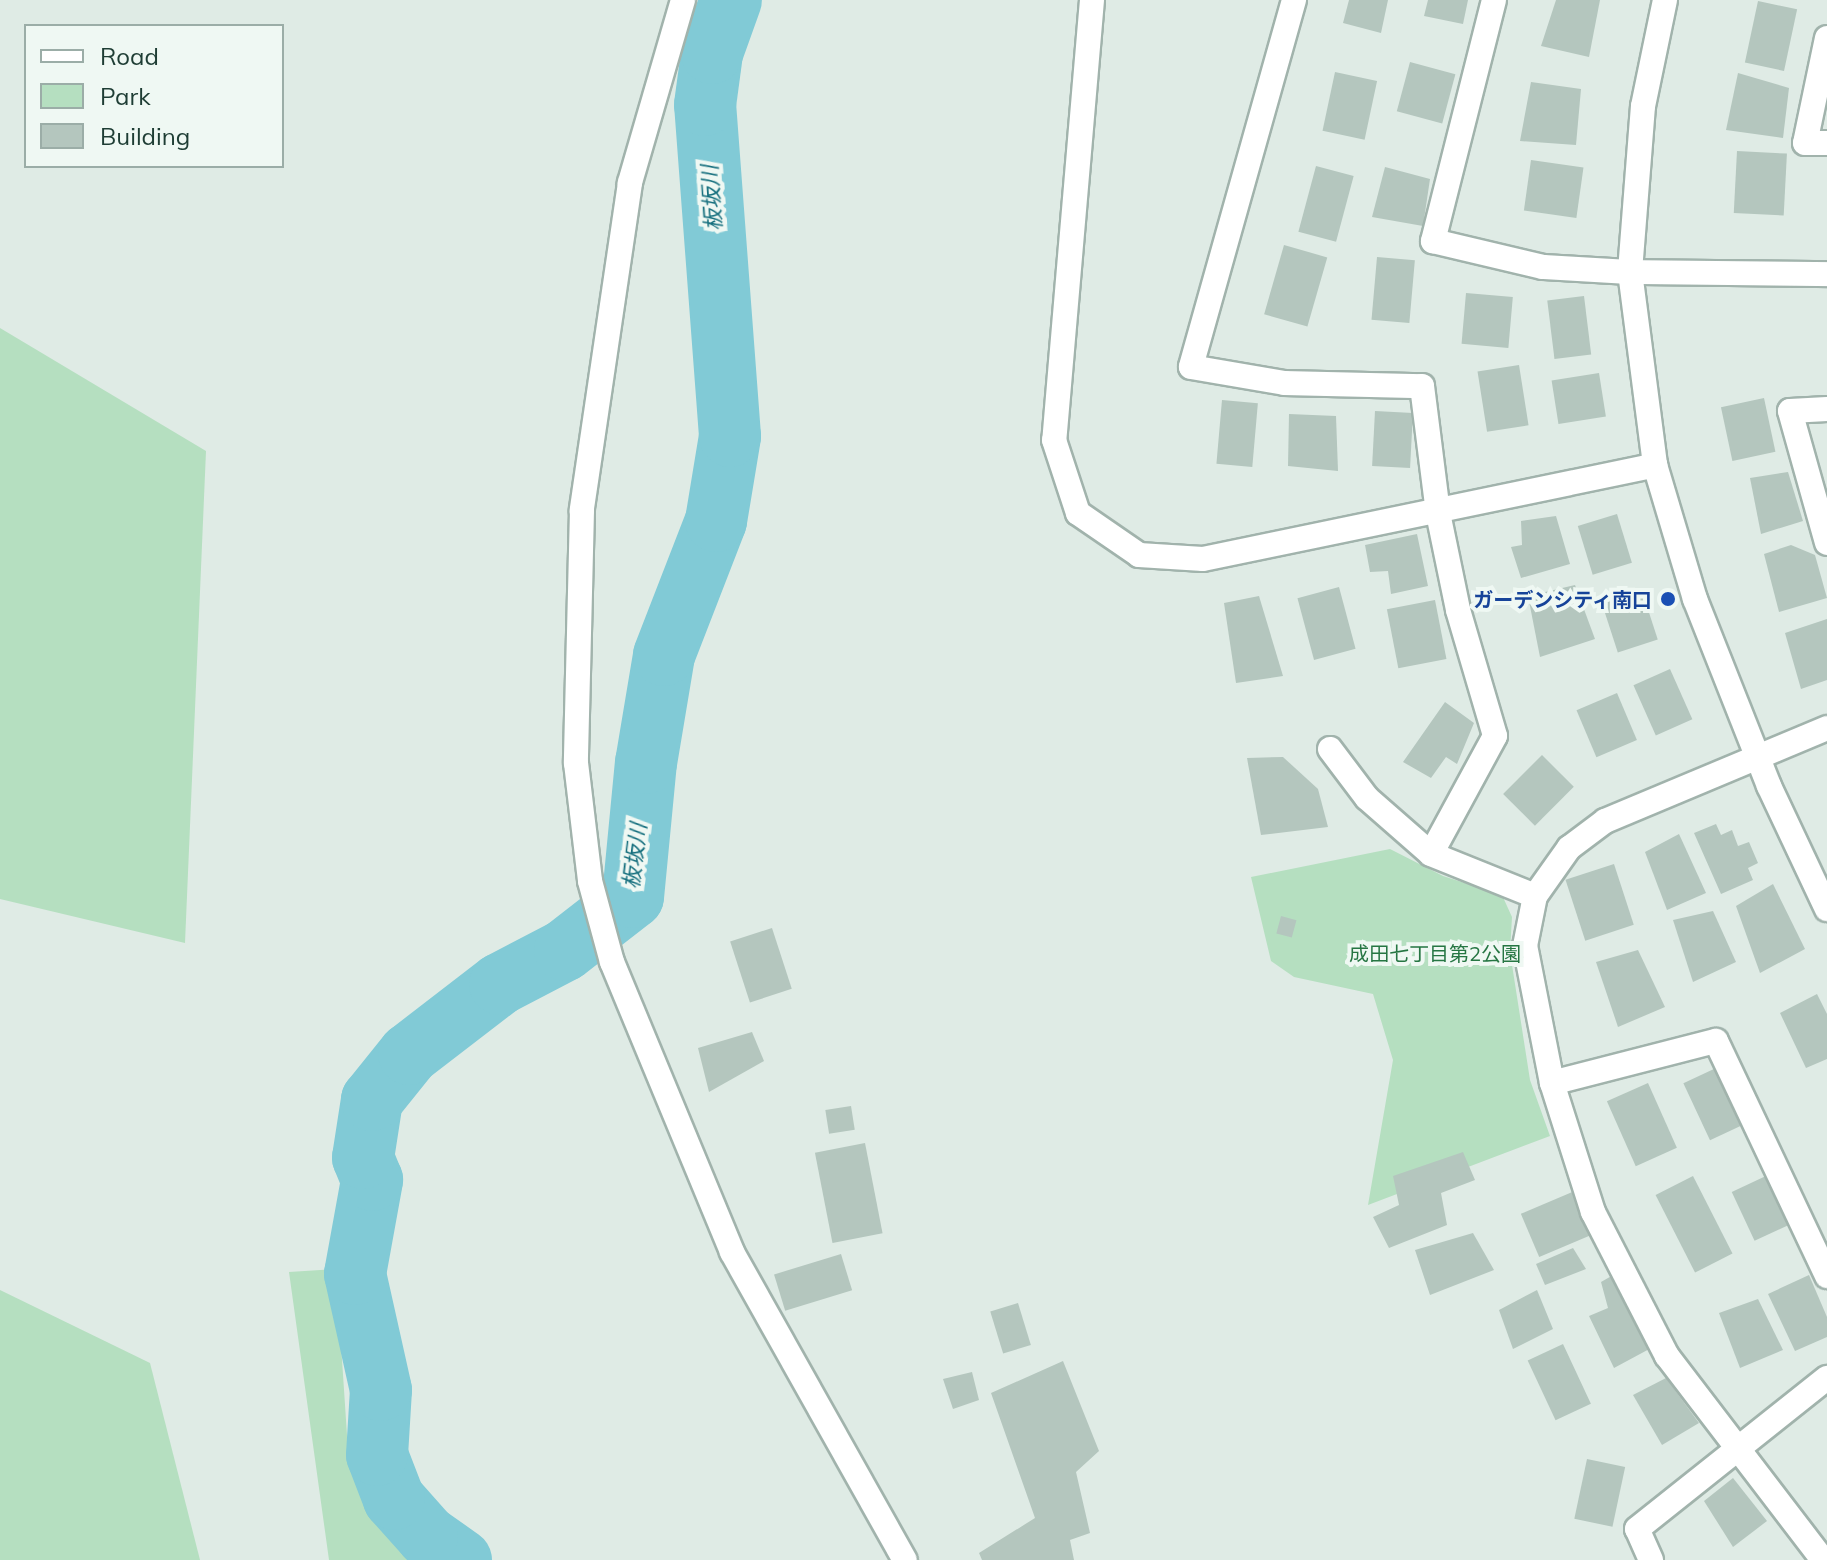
<!DOCTYPE html>
<html>
<head>
<meta charset="utf-8">
<style>
  body { margin:0 }
  #map { position:relative; width:1827px; height:1560px; overflow:hidden; background:#dfebe5; font-family:Mulish,"Noto Sans JP",sans-serif }
  div>[style] { position:absolute }
  [style*='--x'] { left:calc(var(--x)*1px); top:calc(var(--y)*1px); width:calc(var(--w)*1px); rotate:calc(var(--a)*1deg) }
  .green>* { inset:0; background:#b5dfc0 }
  .river>* { height:62px; margin:-31px; padding:0 31px; transform-origin:31px; border-radius:31px; background:#81cad6 }
  .building>* { inset:0; background:#b4c6be; transform-origin:0 0 }
  .roads { filter:drop-shadow(2px 0 #a1b3ac) drop-shadow(-2px 0 #a1b3ac) drop-shadow(0 2px #a1b3ac) drop-shadow(0 -2px #a1b3ac) }
  .street>* { height:24px; margin:-12px; padding:0 12px; transform-origin:12px; border-radius:12px; background:#fff }
  .secondary>* { height:24px; margin:-12px; padding:0 12px; transform-origin:12px; border-radius:12px; background:#fff }
  .dots>* { width:22px; height:22px; translate:-50% -50%; box-sizing:border-box; border:4px solid #eff8f3; border-radius:50% }
  span { translate:-50% -50%; white-space:nowrap; text-align:center; line-height:1.15; -webkit-text-stroke:8px #eff8f3; paint-order:stroke }
  .transit-label { font-size:20px; color:#164399; font-weight:700 }
  .right { translate:-100% -50%; text-align:right }
  .park-label { font-size:20px; color:#267643 }
  .water-label { font-size:22px; color:#146e7d; font-style:italic }
  .legend { position:absolute; left:24px; top:24px; width:260px; height:144px; box-sizing:border-box; background:#eff8f3; border:2px solid #9bada7; margin:0; padding:10px 14px; list-style:none; font-size:24px; color:#1e3d34 }
  .legend li { display:flex; align-items:center; gap:16px; height:40px }
  .legend b { width:40px; border:2px solid #9bada7 }
</style>
</head>
<body>
<div id="map">
  <div class="green">
    <i style="clip-path:polygon(0 328px,206px 451px,185px 943px,0 899px)"></i>
    <i style="clip-path:polygon(1390px 849px,1443px 876px,1502px 895px,1512px 917px,1510px 952px,1530px 1080px,1550px 1136px,1368px 1205px,1393px 1060px,1373px 994px,1294px 977px,1271px 961px,1251px 877px)"></i>
    <i style="clip-path:polygon(336px 1269px,347px 1435px,385px 1530px,438px 1560px,329px 1560px,289px 1272px)"></i>
    <i style="clip-path:polygon(0 1290px,150px 1363px,200px 1560px,0 1560px)"></i>
  </div>
  <div class="river">
    <i style="--x:461;--y:1560;--w:42;--a:-144.8"></i>
    <i style="--x:427;--y:1536;--w:50;--a:-131.7"></i>
    <i style="--x:394;--y:1499;--w:47;--a:-111.1"></i>
    <i style="--x:377;--y:1455;--w:65;--a:-86.5"></i>
    <i style="--x:381;--y:1390;--w:119;--a:-102.6"></i>
    <i style="--x:355;--y:1274;--w:96;--a:-79.7"></i>
    <i style="--x:372;--y:1180;--w:24;--a:-112"></i>
    <i style="--x:363;--y:1158;--w:59;--a:-81.2"></i>
    <i style="--x:372;--y:1100;--w:59;--a:-51.2"></i>
    <i style="--x:409;--y:1054;--w:115;--a:-37.6"></i>
    <i style="--x:500;--y:984;--w:73;--a:-27.6"></i>
    <i style="--x:565;--y:950;--w:86;--a:-37.9"></i>
    <i style="--x:633;--y:897;--w:135;--a:-84.5"></i>
    <i style="--x:646;--y:763;--w:109;--a:-80.5"></i>
    <i style="--x:664;--y:655;--w:144;--a:-68.8"></i>
    <i style="--x:716;--y:521;--w:86;--a:-80.6"></i>
    <i style="--x:730;--y:436;--w:332;--a:-94.3"></i>
    <i style="--x:705;--y:105;--w:52;--a:-82.3"></i>
    <i style="--x:712;--y:53;--w:56;--a:-70.3"></i>
  </div>
  <div class="building">
    <i style="clip-path:polygon(1349px 0,1388px 0,1381px 33px,1343px 23px)"></i>
    <i style="clip-path:polygon(1428px 0,1468px 0,1463px 24px,1424px 16px)"></i>
    <i style="clip-path:polygon(1556px 0,1600px 0,1589px 57px,1541px 46px)"></i>
    <i style="left:1758px;top:1px;width:40px;height:63px;rotate:12deg"></i>
    <i style="left:1410px;top:62px;width:47px;height:51px;rotate:15deg"></i>
    <i style="left:1335px;top:72px;width:43px;height:60px;rotate:12deg"></i>
    <i style="clip-path:polygon(1738px 73px,1789px 88px,1783px 138px,1726px 130px)"></i>
    <i style="clip-path:polygon(1531px 82px,1581px 89px,1576px 145px,1520px 141px)"></i>
    <i style="left:1737px;top:151px;width:50px;height:62px;rotate:3deg"></i>
    <i style="left:1531px;top:160px;width:53px;height:51px;rotate:8deg"></i>
    <i style="left:1316px;top:166px;width:39px;height:68px;rotate:15deg"></i>
    <i style="clip-path:polygon(1385px 167px,1430px 179px,1423px 226px,1372px 217px)"></i>
    <i style="left:1284px;top:245px;width:45px;height:72px;rotate:16deg"></i>
    <i style="left:1377px;top:257px;width:38px;height:63px;rotate:5deg"></i>
    <i style="left:1466px;top:293px;width:47px;height:51px;rotate:5deg"></i>
    <i style="left:1584px;top:296px;width:59px;height:37px;rotate:83deg"></i>
    <i style="left:1519px;top:365px;width:61px;height:42px;rotate:81deg"></i>
    <i style="left:1599px;top:373px;width:44px;height:48px;rotate:81deg"></i>
    <i style="left:1764px;top:398px;width:55px;height:44px;rotate:78deg"></i>
    <i style="left:1222px;top:400px;width:36px;height:64px;rotate:5deg"></i>
    <i style="left:1375px;top:411px;width:38px;height:55px;rotate:3deg"></i>
    <i style="clip-path:polygon(1289px 414px,1336px 416px,1338px 471px,1288px 466px)"></i>
    <i style="clip-path:polygon(1788px 472px,1803px 521px,1761px 534px,1750px 478px)"></i>
    <i style="left:1617px;top:514px;width:51px;height:41px;rotate:73deg"></i>
    <i style="clip-path:polygon(1556px 516px,1570px 564px,1521px 578px,1511px 547px,1522px 545px,1521px 521px)"></i>
    <i style="clip-path:polygon(1417px 534px,1428px 586px,1391px 594px,1388px 571px,1370px 572px,1365px 545px)"></i>
    <i style="clip-path:polygon(1791px 545px,1815px 555px,1827px 598px,1779px 612px,1764px 554px)"></i>
    <i style="clip-path:polygon(1575px 585px,1595px 639px,1540px 657px,1528px 596px)"></i>
    <i style="left:1339px;top:587px;width:64px;height:43px;rotate:75deg"></i>
    <i style="left:1642px;top:591px;width:51px;height:42px;rotate:72deg"></i>
    <i style="clip-path:polygon(1259px 596px,1283px 676px,1236px 683px,1224px 603px)"></i>
    <i style="left:1435px;top:600px;width:60px;height:49px;rotate:79deg"></i>
    <i style="clip-path:polygon(1827px 619px,1827px 680px,1801px 689px,1785px 633px)"></i>
    <i style="left:1670px;top:669px;width:55px;height:40px;rotate:66deg"></i>
    <i style="left:1617px;top:693px;width:51px;height:44px;rotate:67deg"></i>
    <i style="clip-path:polygon(1445px 702px,1474px 723px,1457px 764px,1446px 757px,1431px 778px,1403px 762px)"></i>
    <i style="left:1542px;top:755px;width:45px;height:55px;rotate:45deg"></i>
    <i style="clip-path:polygon(1283px 757px,1318px 789px,1328px 827px,1261px 835px,1247px 758px)"></i>
    <i style="clip-path:polygon(1716px 824px,1721px 835px,1732px 830px,1738px 846px,1749px 842px,1758px 863px,1748px 868px,1753px 880px,1721px 894px,1694px 833px)"></i>
    <i style="clip-path:polygon(1679px 834px,1706px 893px,1667px 910px,1645px 852px)"></i>
    <i style="left:1614px;top:864px;width:64px;height:51px;rotate:72deg"></i>
    <i style="clip-path:polygon(1773px 884px,1805px 949px,1760px 973px,1736px 906px)"></i>
    <i style="clip-path:polygon(1713px 911px,1736px 962px,1693px 982px,1673px 920px)"></i>
    <i style="left:1281px;top:916px;width:16px;height:18px;rotate:15deg"></i>
    <i style="left:772px;top:928px;width:64px;height:44px;rotate:72deg"></i>
    <i style="clip-path:polygon(1638px 950px,1665px 1007px,1618px 1027px,1596px 962px)"></i>
    <i style="clip-path:polygon(1817px 994px,1827px 1014px,1827px 1059px,1806px 1068px,1780px 1013px)"></i>
    <i style="clip-path:polygon(752px 1032px,764px 1061px,709px 1092px,698px 1048px)"></i>
    <i style="left:1716px;top:1068px;width:63px;height:36px;rotate:65deg"></i>
    <i style="left:1648px;top:1083px;width:71px;height:45px;rotate:66deg"></i>
    <i style="left:851px;top:1106px;width:24px;height:26px;rotate:81deg"></i>
    <i style="left:865px;top:1143px;width:92px;height:51px;rotate:79deg"></i>
    <i style="clip-path:polygon(1463px 1152px,1475px 1180px,1441px 1193px,1447px 1225px,1389px 1248px,1373px 1217px,1399px 1205px,1393px 1176px)"></i>
    <i style="left:1768px;top:1175px;width:54px;height:40px;rotate:65deg"></i>
    <i style="left:1693px;top:1176px;width:87px;height:42px;rotate:63deg"></i>
    <i style="left:1577px;top:1190px;width:47px;height:61px;rotate:67deg"></i>
    <i style="clip-path:polygon(1473px 1233px,1494px 1270px,1430px 1295px,1415px 1250px)"></i>
    <i style="clip-path:polygon(1573px 1248px,1586px 1269px,1545px 1285px,1536px 1264px)"></i>
    <i style="left:841px;top:1254px;width:38px;height:70px;rotate:73deg"></i>
    <i style="clip-path:polygon(1615px 1274px,1653px 1347px,1614px 1368px,1589px 1316px,1608px 1308px,1601px 1282px)"></i>
    <i style="clip-path:polygon(1809px 1275px,1827px 1317px,1827px 1337px,1795px 1351px,1768px 1294px)"></i>
    <i style="clip-path:polygon(1537px 1290px,1553px 1329px,1513px 1349px,1499px 1310px)"></i>
    <i style="clip-path:polygon(1758px 1299px,1783px 1350px,1740px 1368px,1719px 1313px)"></i>
    <i style="left:1018px;top:1303px;width:44px;height:29px;rotate:73deg"></i>
    <i style="left:1563px;top:1344px;width:66px;height:39px;rotate:65deg"></i>
    <i style="clip-path:polygon(1063px 1361px,1099px 1451px,1076px 1472px,1090px 1533px,1070px 1540px,1074px 1560px,982px 1560px,979px 1553px,1035px 1518px,991px 1393px)"></i>
    <i style="clip-path:polygon(972px 1372px,979px 1400px,953px 1409px,943px 1379px)"></i>
    <i style="clip-path:polygon(1666px 1378px,1699px 1423px,1662px 1445px,1633px 1395px)"></i>
    <i style="left:1587px;top:1459px;width:39px;height:61px;rotate:12deg"></i>
    <i style="clip-path:polygon(1733px 1478px,1767px 1521px,1733px 1547px,1704px 1501px)"></i>
  </div>
  <div class="roads">
    <div class="street">
      <i style="--x:1092;--y:0;--w:442;--a:94.9"></i>
      <i style="--x:1054;--y:440;--w:77;--a:71.8"></i>
      <i style="--x:1078;--y:513;--w:74;--a:34.5"></i>
      <i style="--x:1139;--y:555;--w:64;--a:3.6"></i>
      <i style="--x:1203;--y:559;--w:462;--a:-11.7"></i>
      <i style="--x:1294;--y:0;--w:381;--a:105.7"></i>
      <i style="--x:1191;--y:367;--w:95;--a:9.7"></i>
      <i style="--x:1285;--y:383;--w:137;--a:1.3"></i>
      <i style="--x:1422;--y:386;--w:128;--a:82.8"></i>
      <i style="--x:1438;--y:513;--w:99;--a:78.3"></i>
      <i style="--x:1458;--y:610;--w:131;--a:73.6"></i>
      <i style="--x:1495;--y:736;--w:134;--a:118.5"></i>
      <i style="--x:1494;--y:0;--w:249;--a:104.2"></i>
      <i style="--x:1433;--y:241;--w:113;--a:13.3"></i>
      <i style="--x:1543;--y:267;--w:87;--a:3.3"></i>
      <i style="--x:1827;--y:38;--w:107;--a:101.8"></i>
      <i style="--x:1805;--y:143;--w:22;--a:0"></i>
      <i style="--x:1827;--y:409;--w:37;--a:177"></i>
      <i style="--x:1790;--y:411;--w:137;--a:74.3"></i>
      <i style="--x:1330;--y:749;--w:61;--a:52.9"></i>
      <i style="--x:1367;--y:798;--w:85;--a:41.2"></i>
      <i style="--x:1431;--y:854;--w:112;--a:22"></i>
      <i style="--x:1552;--y:1083;--w:169;--a:-14.4"></i>
      <i style="--x:1716;--y:1041;--w:260;--a:64.7"></i>
      <i style="--x:1651;--y:1560;--w:34;--a:-114"></i>
      <i style="--x:1637;--y:1529;--w:243;--a:-38.5"></i>
      <i style="--x:1823;--y:1560;--w:257;--a:-127.4"></i>
      <i style="--x:1667;--y:1356;--w:162;--a:-117.2"></i>
      <i style="--x:1593;--y:1212;--w:135;--a:-107.6"></i>
      <i style="--x:1552;--y:1083;--w:140;--a:-101.1"></i>
      <i style="--x:1525;--y:946;--w:51;--a:-78.7"></i>
      <i style="--x:1535;--y:896;--w:59;--a:-54.7"></i>
      <i style="--x:1569;--y:848;--w:45;--a:-36.9"></i>
      <i style="--x:1605;--y:821;--w:241;--a:-22.7"></i>
    </div>
    <div class="secondary">
      <i style="--x:683;--y:0;--w:191;--a:106.2"></i>
      <i style="--x:630;--y:183;--w:331;--a:98.4"></i>
      <i style="--x:582;--y:510;--w:253;--a:91.4"></i>
      <i style="--x:576;--y:763;--w:119;--a:83.2"></i>
      <i style="--x:590;--y:881;--w:84;--a:74.8"></i>
      <i style="--x:612;--y:962;--w:314;--a:67.5"></i>
      <i style="--x:732;--y:1252;--w:353;--a:60.7"></i>
      <i style="--x:1665;--y:0;--w:108;--a:101.7"></i>
      <i style="--x:1643;--y:106;--w:167;--a:94.5"></i>
      <i style="--x:1630;--y:272;--w:195;--a:82.6"></i>
      <i style="--x:1655;--y:465;--w:140;--a:73.4"></i>
      <i style="--x:1695;--y:599;--w:201;--a:68.4"></i>
      <i style="--x:1769;--y:786;--w:136;--a:64.8"></i>
      <i style="--x:1630;--y:272;--w:197;--a:0.6"></i>
    </div>
  </div>
  <div class="dots">
    <i style="left:1668px;top:599px;background:#1a4fb4"></i>
  </div>
  <div class="transit-label">
    <span class="right" style="left:1652px;top:599px">ガーデンシティ南口</span>
  </div>
  <div class="park-label">
    <span style="left:1435px;top:953px">成田七丁目第2公園</span>
  </div>
  <div class="water-label">
    <span style="left:712px;top:198px;rotate:-94deg">板坂川</span>
    <span style="left:635px;top:856px;rotate:-83deg">板坂川</span>
  </div>
  <ul class="legend">
  <li><b style="height:10px;background:#fff"></b>Road</li>
  <li><b style="height:22px;background:#b5dfc0"></b>Park</li>
  <li><b style="height:22px;background:#b4c6be"></b>Building</li>
  </ul>
</div>
</body>
</html>
